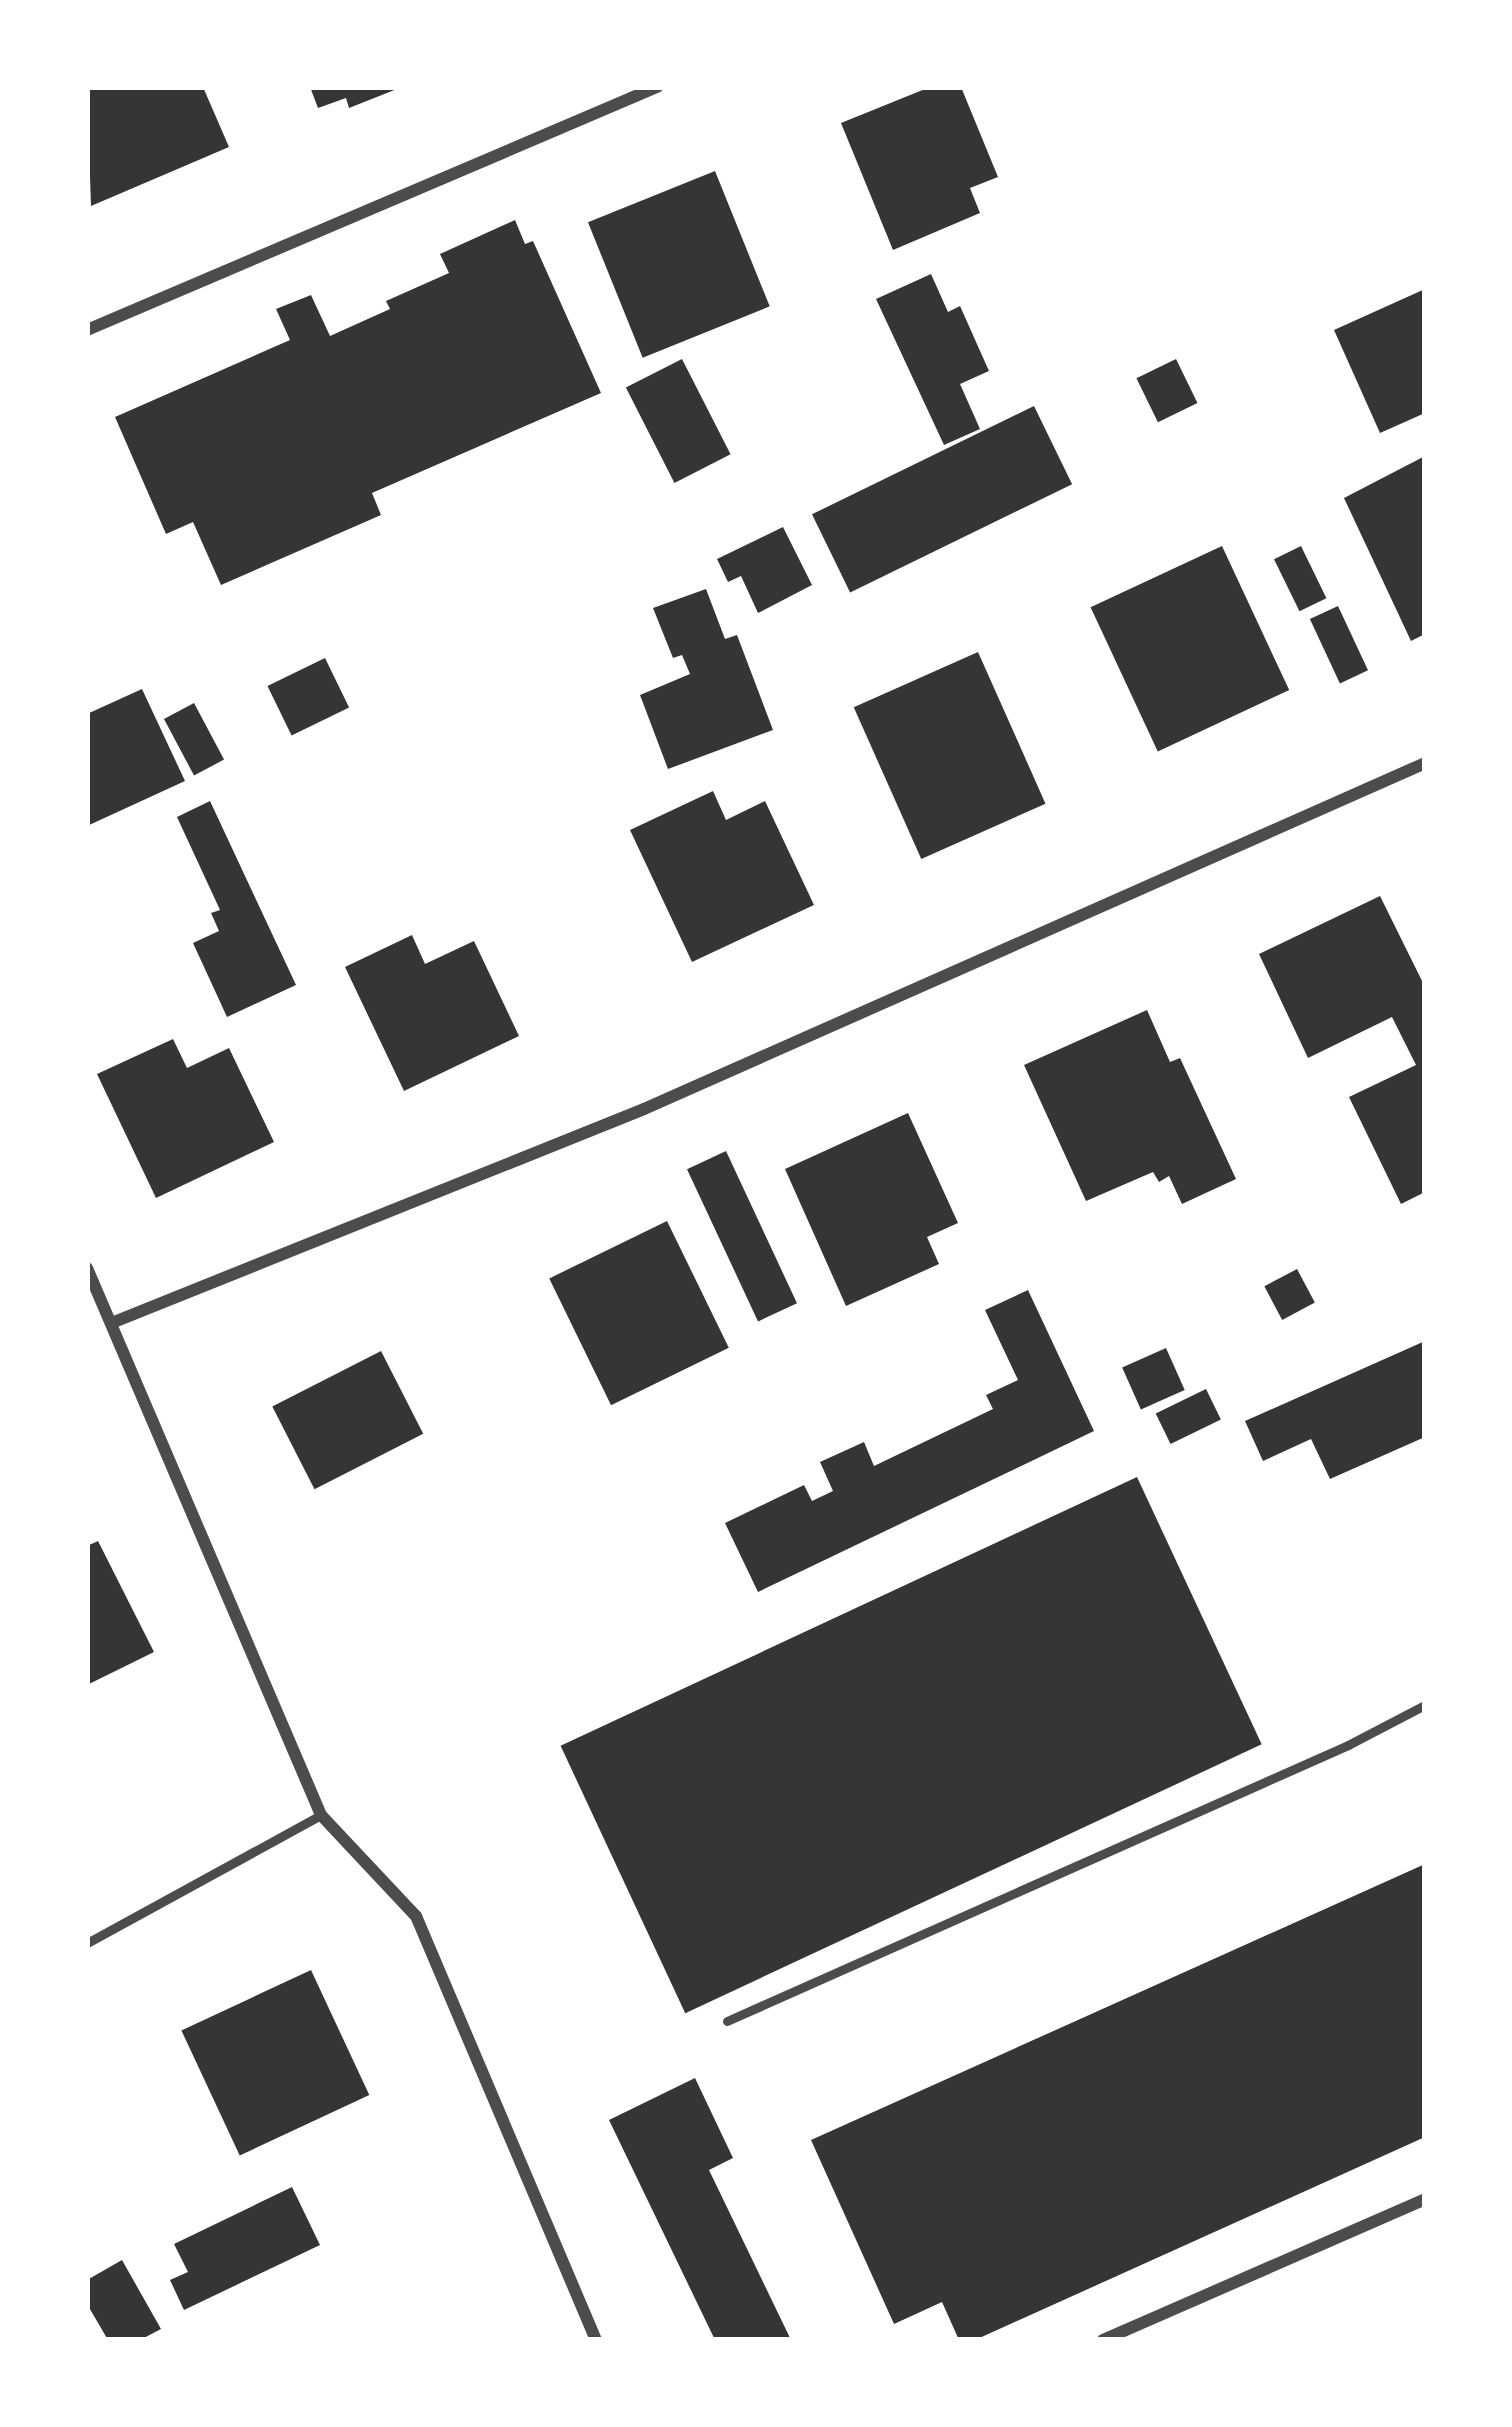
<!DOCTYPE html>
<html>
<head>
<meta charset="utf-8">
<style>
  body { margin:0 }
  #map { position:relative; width:1512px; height:2427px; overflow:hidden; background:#fff; font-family:"Nunito Sans",sans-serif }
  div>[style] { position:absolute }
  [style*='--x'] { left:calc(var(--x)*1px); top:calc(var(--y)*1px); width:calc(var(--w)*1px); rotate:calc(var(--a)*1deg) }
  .building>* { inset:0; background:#353535; transform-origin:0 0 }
  .service>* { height:9px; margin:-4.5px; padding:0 4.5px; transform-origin:4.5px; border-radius:4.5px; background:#4c4c4c }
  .minor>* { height:12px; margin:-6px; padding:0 6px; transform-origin:6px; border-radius:6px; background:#4c4c4c }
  span { translate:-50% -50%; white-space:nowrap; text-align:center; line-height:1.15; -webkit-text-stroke:9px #fff; paint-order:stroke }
  .frame { position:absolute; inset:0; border:90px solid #fff; pointer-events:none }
</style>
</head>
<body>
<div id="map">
  <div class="building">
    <i style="clip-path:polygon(87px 87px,203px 87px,229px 147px,91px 206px)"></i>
    <i style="clip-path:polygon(310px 87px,402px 87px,349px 108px,346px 98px,318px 108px)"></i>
    <i style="clip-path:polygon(930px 87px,961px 87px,998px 177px,970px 188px,980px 213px,893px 250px,841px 123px)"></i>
    <i style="left:715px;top:171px;width:146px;height:137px;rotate:68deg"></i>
    <i style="clip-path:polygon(515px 220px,525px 244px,533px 241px,601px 393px,372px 493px,381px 515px,221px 585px,193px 522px,166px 534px,115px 417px,290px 340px,276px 309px,311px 295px,330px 336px,390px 309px,386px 301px,449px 273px,440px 254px)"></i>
    <i style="clip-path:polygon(931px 274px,948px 312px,960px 306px,989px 371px,960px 384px,980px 429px,944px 445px,876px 299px)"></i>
    <i style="clip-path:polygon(1425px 289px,1425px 413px,1380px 433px,1334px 330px)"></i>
    <i style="left:682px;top:359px;width:107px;height:63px;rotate:63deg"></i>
    <i style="left:1176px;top:359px;width:49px;height:44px;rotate:64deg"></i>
    <i style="left:1034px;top:406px;width:87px;height:247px;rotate:64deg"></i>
    <i style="clip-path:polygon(1425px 456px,1425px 634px,1411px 641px,1344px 498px)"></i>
    <i style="clip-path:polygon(783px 527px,812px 585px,758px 613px,741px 576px,728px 582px,717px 559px)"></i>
    <i style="left:1222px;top:546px;width:159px;height:145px;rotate:65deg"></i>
    <i style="left:1301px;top:546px;width:58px;height:30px;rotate:64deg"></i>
    <i style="clip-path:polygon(706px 589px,725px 639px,737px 635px,773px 730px,668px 769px,640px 695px,690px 674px,682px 655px,673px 658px,653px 608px)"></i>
    <i style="left:1338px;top:606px;width:71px;height:31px;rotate:65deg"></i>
    <i style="left:978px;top:652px;width:166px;height:136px;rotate:66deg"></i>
    <i style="left:325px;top:658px;width:55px;height:64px;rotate:64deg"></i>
    <i style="clip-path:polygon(142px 689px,185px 781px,87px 826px,87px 714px)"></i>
    <i style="left:194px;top:703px;width:64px;height:34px;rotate:62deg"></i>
    <i style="clip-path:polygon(713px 791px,726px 820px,765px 801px,814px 905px,692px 962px,630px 830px)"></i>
    <i style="clip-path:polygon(210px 801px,296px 985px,227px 1017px,193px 943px,219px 931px,211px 913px,220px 910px,177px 817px)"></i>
    <i style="clip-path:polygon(1380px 896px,1425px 987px,1425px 1192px,1401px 1204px,1349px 1097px,1416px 1065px,1392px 1017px,1308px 1058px,1259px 954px)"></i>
    <i style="clip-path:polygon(412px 935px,425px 964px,474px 941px,519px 1036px,404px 1091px,345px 967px)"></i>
    <i style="clip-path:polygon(1147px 1010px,1170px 1062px,1180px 1058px,1236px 1179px,1182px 1204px,1169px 1176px,1159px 1182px,1153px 1172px,1086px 1201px,1024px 1065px)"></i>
    <i style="clip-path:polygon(173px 1039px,187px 1068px,229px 1048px,274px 1142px,156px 1198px,97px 1074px)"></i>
    <i style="clip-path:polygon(908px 1113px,958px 1223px,927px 1237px,939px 1264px,846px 1306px,785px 1169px)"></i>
    <i style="left:726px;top:1151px;width:168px;height:43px;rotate:65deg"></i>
    <i style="left:667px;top:1221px;width:141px;height:131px;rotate:64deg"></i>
    <i style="left:1297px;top:1269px;width:38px;height:37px;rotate:62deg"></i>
    <i style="clip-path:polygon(1028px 1290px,1094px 1431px,758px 1592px,725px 1523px,804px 1485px,812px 1501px,833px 1491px,820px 1462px,864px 1442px,874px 1466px,993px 1409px,986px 1395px,1018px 1380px,985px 1310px)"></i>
    <i style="clip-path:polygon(1425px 1341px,1425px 1437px,1330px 1479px,1311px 1439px,1263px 1461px,1245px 1421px)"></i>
    <i style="left:1166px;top:1348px;width:46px;height:48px;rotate:66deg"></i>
    <i style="left:381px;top:1351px;width:93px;height:122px;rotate:63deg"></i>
    <i style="left:1206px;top:1389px;width:34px;height:56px;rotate:64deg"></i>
    <i style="left:1137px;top:1477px;width:295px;height:636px;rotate:65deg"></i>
    <i style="clip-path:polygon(98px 1541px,154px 1652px,87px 1685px,87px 1546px)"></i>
    <i style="clip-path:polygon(1425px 1864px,1425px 2137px,975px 2340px,959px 2340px,942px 2302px,894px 2324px,811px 2140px)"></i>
    <i style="left:311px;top:1970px;width:138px;height:143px;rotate:65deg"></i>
    <i style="clip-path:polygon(695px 2078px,733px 2158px,709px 2170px,791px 2340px,715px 2340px,609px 2120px)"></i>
    <i style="clip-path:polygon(292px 2187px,320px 2245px,184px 2310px,170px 2280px,188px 2272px,174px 2244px)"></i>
    <i style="clip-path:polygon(122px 2260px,161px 2329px,140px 2340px,108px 2340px,87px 2304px,87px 2280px)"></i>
  </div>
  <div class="service">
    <i style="--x:87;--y:1943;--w:267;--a:-28.7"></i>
    <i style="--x:727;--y:2021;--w:680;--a:-23.96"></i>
    <i style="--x:1348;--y:1745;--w:87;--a:-27.5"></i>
  </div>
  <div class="minor">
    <i style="--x:87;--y:330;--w:620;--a:-23.09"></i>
    <i style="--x:87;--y:1268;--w:595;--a:66.84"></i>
    <i style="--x:321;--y:1815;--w:139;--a:46.8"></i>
    <i style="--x:416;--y:1916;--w:461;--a:67"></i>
    <i style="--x:114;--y:1322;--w:571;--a:-21.89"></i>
    <i style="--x:644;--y:1109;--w:854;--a:-23.89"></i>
    <i style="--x:1103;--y:2340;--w:352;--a:-23.6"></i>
  </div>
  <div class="frame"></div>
</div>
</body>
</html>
